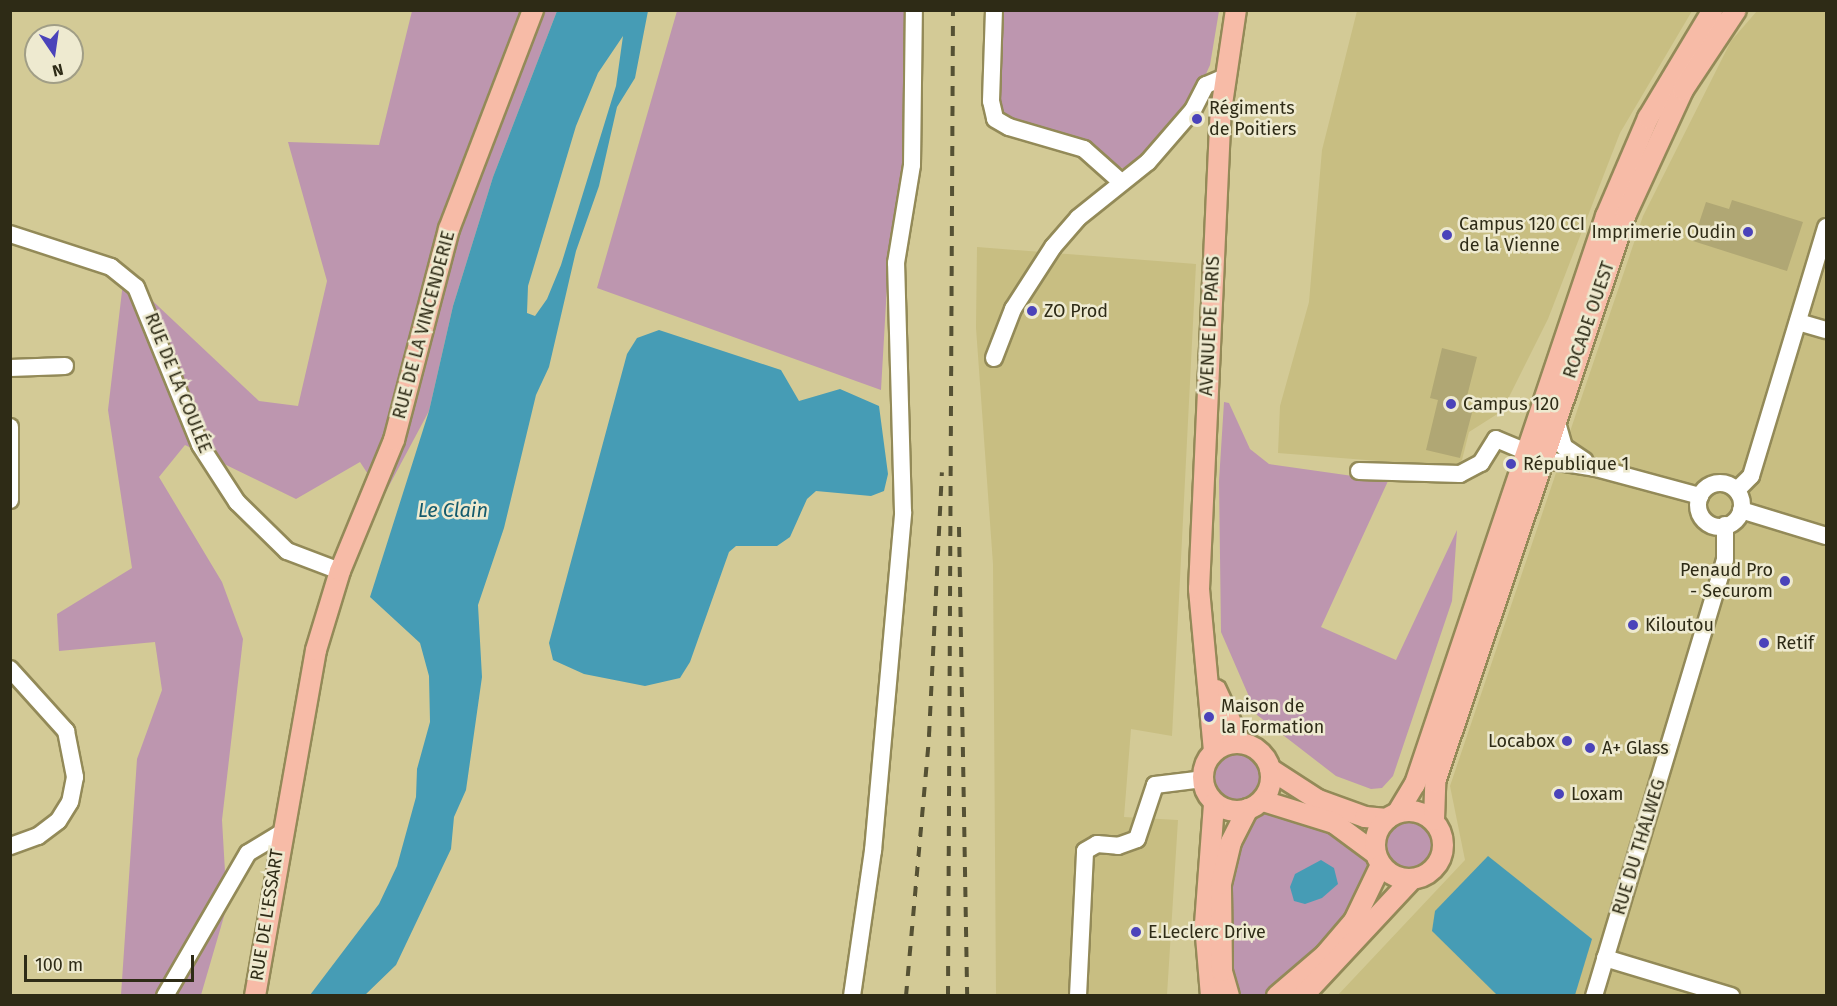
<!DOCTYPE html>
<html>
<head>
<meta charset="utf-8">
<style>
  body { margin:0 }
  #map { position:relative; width:1837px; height:1006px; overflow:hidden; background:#d3ca96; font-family:"Fira Sans",sans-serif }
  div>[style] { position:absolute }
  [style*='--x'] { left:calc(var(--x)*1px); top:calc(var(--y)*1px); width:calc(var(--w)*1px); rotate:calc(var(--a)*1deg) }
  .built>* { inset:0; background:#c8be82 }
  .green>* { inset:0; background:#bd96af }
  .round { border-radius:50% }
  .water>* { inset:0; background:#469cb5 }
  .building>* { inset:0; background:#b0a774 }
  .roads { filter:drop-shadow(2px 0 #938a58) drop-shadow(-2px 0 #938a58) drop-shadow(0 2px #938a58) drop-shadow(0 -2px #938a58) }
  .minor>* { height:16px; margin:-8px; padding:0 8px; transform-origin:8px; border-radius:8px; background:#fff }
  .minor>.ring { margin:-8px; padding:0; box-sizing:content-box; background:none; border:16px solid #fff; border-radius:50% }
  .major>* { height:20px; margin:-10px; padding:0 10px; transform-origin:10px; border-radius:10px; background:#f7bba7 }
  .major>.ring { margin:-10px; padding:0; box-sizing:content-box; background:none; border:20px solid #f7bba7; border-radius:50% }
  .rail>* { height:4px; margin-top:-2px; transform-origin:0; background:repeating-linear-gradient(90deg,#555134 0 10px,transparent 0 20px) }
  .dots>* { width:16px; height:16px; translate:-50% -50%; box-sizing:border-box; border:3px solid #eeead0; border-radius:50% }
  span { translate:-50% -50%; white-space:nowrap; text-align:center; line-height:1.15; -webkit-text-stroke:5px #eeead0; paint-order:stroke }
  .poi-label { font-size:18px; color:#2e2b16 }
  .left { translate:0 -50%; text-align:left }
  .right { translate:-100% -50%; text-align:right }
  .street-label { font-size:18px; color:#2e2b16 }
  .water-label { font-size:20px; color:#135a6c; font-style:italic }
  .frame { position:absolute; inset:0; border:12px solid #2e2b16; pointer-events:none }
  .north { position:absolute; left:24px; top:24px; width:60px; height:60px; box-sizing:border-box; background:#eeead0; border:2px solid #a19e86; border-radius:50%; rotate:167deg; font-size:16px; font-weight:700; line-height:24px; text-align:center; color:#2e2b16 }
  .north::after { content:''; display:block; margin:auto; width:21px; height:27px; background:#4b43ba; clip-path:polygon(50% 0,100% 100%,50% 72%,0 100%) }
  .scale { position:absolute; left:24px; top:955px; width:170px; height:27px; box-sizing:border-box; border:3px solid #2e2b16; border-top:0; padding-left:8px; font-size:18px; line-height:21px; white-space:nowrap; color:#2e2b16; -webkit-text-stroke:4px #eeead0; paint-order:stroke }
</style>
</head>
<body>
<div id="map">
  <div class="built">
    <i style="clip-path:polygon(1357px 11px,1692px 11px,1620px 133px,1548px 319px,1502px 411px,1469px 432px,1462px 460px,1454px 467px,1278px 453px,1280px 406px,1309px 302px,1322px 150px)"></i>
    <i style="clip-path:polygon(1757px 11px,1826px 11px,1826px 995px,1337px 996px,1465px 860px,1450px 786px,1643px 216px,1731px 41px)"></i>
    <i style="clip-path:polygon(977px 247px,1196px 264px,1172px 736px,1131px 729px,1124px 817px,1178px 820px,1167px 995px,996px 995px,993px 564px,976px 328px)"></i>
  </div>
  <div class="green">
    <i style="clip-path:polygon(412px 11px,557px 11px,493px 177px,453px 306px,429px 411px,383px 497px,360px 462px,296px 499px,185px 445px,159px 477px,222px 582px,243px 639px,222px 820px,227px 906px,201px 995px,121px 995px,137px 759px,162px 690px,155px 642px,59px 651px,57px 614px,132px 568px,108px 410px,124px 274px,259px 401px,298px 406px,327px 281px,288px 142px,379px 145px)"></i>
    <i style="clip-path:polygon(677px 11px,904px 11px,905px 167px,889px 251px,881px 390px,597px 288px)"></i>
    <i style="clip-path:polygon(998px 11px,1219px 11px,1210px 65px,1197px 94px,1159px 141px,1125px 169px,1009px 123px,995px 104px)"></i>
    <i style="clip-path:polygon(1224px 402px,1229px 403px,1250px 449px,1269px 464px,1388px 481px,1321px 627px,1396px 660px,1457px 530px,1452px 601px,1393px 776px,1382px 788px,1371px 789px,1336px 776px,1257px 715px,1221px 632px,1219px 481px)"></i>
    <i class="round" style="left:1215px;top:754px;width:46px;height:46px"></i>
    <i style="clip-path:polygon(1263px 809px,1304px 817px,1366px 851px,1372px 876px,1330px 939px,1274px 990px,1264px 995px,1239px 995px,1229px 971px,1229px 866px,1254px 813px)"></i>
    <i class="round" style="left:1387px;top:822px;width:46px;height:46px"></i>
  </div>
  <div class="water">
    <i style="clip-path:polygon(evenodd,557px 11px,648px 11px,635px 78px,617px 107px,599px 186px,576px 251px,549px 367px,536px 395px,504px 528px,478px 605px,482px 677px,466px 790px,454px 817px,451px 849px,396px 965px,365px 995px,310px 995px,379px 904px,397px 866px,416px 797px,417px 769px,430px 722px,429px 676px,420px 643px,370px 597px,429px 411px,453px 306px,493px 177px,557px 11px,623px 36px,616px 86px,561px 265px,547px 299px,535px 316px,527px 313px,528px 286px,576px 126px,598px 73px,623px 36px)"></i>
    <i style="clip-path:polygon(659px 330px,781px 370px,799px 401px,840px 389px,879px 406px,888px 474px,884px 491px,871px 496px,816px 491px,807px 499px,790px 537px,777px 546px,736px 546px,729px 552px,690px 662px,680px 678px,645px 686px,584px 674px,553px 660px,549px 643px,627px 354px,637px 338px)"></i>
    <i style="clip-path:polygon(1488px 856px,1592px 939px,1575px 995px,1497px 995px,1432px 931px,1435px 911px)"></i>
    <i style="clip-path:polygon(1321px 860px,1334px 868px,1338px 884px,1322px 898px,1305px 904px,1294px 901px,1290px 887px,1295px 874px)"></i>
  </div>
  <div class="building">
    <i style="clip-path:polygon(1732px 200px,1803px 222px,1787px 271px,1693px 241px,1706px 202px,1729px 209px)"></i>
    <i style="clip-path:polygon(1442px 348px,1477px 357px,1464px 408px,1473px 409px,1460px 458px,1426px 450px,1438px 400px,1430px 398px)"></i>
  </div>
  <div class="roads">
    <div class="minor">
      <i style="--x:994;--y:10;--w:91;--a:91.9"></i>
      <i style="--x:991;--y:101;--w:18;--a:77"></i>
      <i style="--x:995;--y:119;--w:16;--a:30"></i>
      <i style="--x:1009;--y:127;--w:78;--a:16.3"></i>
      <i style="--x:1084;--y:149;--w:50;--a:41.7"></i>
      <i style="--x:10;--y:234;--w:106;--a:18.1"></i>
      <i style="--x:111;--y:267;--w:32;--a:39"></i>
      <i style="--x:136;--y:287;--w:170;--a:67.9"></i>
      <i style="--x:200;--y:445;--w:68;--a:57"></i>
      <i style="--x:237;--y:502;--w:70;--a:44.4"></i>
      <i style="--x:287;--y:551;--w:57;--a:20.7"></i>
      <i style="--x:1798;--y:322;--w:29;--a:16"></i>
      <i style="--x:994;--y:358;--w:53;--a:-68.8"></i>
      <i style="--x:1013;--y:309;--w:74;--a:-57.2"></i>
      <i style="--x:1053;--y:247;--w:38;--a:-49"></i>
      <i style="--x:1078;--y:218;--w:90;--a:-38.7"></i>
      <i style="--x:1148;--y:162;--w:69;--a:-49.1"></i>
      <i style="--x:1193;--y:110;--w:28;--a:-63"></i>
      <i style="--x:1206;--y:85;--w:21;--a:-23"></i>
      <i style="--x:10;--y:368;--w:55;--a:-2.1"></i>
      <i style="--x:1556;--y:419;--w:29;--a:74"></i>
      <i style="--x:1564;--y:447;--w:25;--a:34"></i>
      <i style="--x:10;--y:427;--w:73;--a:90"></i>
      <i style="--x:1359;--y:471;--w:101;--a:1.7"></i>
      <i style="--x:1460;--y:474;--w:24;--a:-28"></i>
      <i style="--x:1481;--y:463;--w:28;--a:-58"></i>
      <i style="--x:1496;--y:439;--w:54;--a:22.8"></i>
      <i style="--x:1546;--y:460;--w:51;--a:9.1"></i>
      <i style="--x:1596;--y:468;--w:108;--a:15.1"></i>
      <i class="ring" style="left:1698px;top:483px;width:28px;height:28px"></i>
      <i style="--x:1737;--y:490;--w:20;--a:-45"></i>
      <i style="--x:1751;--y:476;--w:260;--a:-73.2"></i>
      <i style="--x:1741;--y:510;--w:89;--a:17"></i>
      <i style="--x:10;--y:669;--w:84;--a:47.9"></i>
      <i style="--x:66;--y:731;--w:47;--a:78.9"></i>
      <i style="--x:75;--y:777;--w:25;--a:101"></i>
      <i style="--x:70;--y:802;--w:22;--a:122"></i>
      <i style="--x:58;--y:821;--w:25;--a:143"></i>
      <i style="--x:38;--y:836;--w:30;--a:160"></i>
      <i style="--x:1605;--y:958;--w:132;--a:16.8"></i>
      <i style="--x:165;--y:996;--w:165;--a:-59.9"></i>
      <i style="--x:248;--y:853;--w:37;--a:-31"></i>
      <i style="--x:852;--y:996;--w:147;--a:-81.8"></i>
      <i style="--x:873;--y:851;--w:340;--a:-84.9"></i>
      <i style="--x:903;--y:512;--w:249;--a:-91.6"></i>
      <i style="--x:896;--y:263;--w:99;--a:-80.7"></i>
      <i style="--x:912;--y:165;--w:155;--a:-89.3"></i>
      <i style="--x:1078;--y:996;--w:145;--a:-87.2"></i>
      <i style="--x:1085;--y:851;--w:14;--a:-30"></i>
      <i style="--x:1097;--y:844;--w:21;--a:5"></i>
      <i style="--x:1118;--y:846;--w:20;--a:-20"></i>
      <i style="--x:1137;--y:839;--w:57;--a:-71.6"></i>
      <i style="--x:1155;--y:785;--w:48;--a:-7.1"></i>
      <i style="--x:1594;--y:996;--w:455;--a:-73.3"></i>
      <i style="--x:1725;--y:560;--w:35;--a:-90"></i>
    </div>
    <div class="major">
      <i style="--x:1216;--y:690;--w:57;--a:65.2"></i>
      <i class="ring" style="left:1203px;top:743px;width:48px;height:48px"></i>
      <i style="--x:1214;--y:751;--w:163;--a:-95.3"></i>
      <i style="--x:1199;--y:589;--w:479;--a:-87.4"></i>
      <i style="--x:1221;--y:111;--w:102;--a:-81.6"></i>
      <i style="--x:1270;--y:769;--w:57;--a:32.9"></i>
      <i style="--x:1318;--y:800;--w:50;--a:19.9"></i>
      <i style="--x:1365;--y:817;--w:22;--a:5"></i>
      <i style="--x:1263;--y:801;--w:74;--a:17.2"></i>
      <i style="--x:1334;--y:823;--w:52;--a:36.4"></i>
      <i class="ring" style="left:1375px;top:811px;width:48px;height:48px"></i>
      <i style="--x:1398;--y:812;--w:33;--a:-59"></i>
      <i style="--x:1415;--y:784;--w:599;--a:-71.41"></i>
      <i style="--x:1606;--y:216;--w:107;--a:-66.8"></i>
      <i style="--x:1648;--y:118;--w:126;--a:-59"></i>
      <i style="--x:1434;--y:820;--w:38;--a:-88"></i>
      <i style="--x:1435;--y:782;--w:599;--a:-71.41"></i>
      <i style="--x:1626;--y:214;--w:136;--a:-65.3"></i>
      <i style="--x:1683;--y:90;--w:96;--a:-56.5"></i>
      <i style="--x:255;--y:996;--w:351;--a:-80"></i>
      <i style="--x:316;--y:650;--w:83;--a:-73.1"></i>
      <i style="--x:340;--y:571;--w:142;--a:-67.6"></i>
      <i style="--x:394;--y:440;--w:218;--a:-75.4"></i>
      <i style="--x:449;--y:229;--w:235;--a:-69"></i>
      <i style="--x:1211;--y:996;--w:72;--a:-94.8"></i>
      <i style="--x:1205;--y:924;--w:121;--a:-85.7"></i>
      <i style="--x:1229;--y:996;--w:26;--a:-106"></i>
      <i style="--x:1222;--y:971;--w:87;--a:-90.7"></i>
      <i style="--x:1221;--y:884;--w:43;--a:-76.6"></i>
      <i style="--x:1231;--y:842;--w:37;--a:-63"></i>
      <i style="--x:1277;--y:996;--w:63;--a:-40.5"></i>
      <i style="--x:1325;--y:955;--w:45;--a:-49.5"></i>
      <i style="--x:1354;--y:921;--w:62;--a:-64.3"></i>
      <i style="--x:1303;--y:996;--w:158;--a:-47"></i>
    </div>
  </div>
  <div class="rail">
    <i style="--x:959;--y:527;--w:469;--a:89"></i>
    <i style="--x:906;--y:996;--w:261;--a:-84.9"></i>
    <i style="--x:929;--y:736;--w:264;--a:-87.2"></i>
    <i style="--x:948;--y:996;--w:986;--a:-89.71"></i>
  </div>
  <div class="dots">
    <i style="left:1197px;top:119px;background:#4b43ba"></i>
    <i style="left:1748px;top:232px;background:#4b43ba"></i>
    <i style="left:1447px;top:235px;background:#4b43ba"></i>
    <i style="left:1032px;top:311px;background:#4b43ba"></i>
    <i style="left:1451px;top:404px;background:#4b43ba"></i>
    <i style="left:1511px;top:464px;background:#4b43ba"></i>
    <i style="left:1785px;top:581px;background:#4b43ba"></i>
    <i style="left:1633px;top:625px;background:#4b43ba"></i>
    <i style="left:1764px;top:643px;background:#4b43ba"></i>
    <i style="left:1209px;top:717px;background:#4b43ba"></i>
    <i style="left:1567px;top:741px;background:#4b43ba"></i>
    <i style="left:1590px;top:748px;background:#4b43ba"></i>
    <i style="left:1559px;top:794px;background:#4b43ba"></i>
    <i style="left:1136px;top:932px;background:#4b43ba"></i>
  </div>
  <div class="poi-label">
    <span class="left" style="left:1209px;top:119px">Régiments<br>de Poitiers</span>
    <span class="left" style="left:1459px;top:235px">Campus 120 CCI<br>de la Vienne</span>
    <span class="right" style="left:1736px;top:232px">Imprimerie Oudin</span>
    <span class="left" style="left:1044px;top:311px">ZO Prod</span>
    <span class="left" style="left:1463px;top:404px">Campus 120</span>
    <span class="left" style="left:1523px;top:464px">République 1</span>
    <span class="right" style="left:1773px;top:581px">Penaud Pro<br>- Securom</span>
    <span class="left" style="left:1645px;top:625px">Kiloutou</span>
    <span class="left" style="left:1776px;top:643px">Retif</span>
    <span class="left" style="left:1221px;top:717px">Maison de<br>la Formation</span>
    <span class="right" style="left:1555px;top:741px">Locabox</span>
    <span class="left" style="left:1602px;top:748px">A+ Glass</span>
    <span class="left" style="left:1571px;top:794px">Loxam</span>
    <span class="left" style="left:1148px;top:932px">E.Leclerc Drive</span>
  </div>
  <div class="street-label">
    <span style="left:1589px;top:320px;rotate:-71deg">ROCADE OUEST</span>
    <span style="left:424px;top:325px;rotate:-75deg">RUE DE LA VINCENDERIE</span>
    <span style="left:1210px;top:326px;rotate:-87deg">AVENUE DE PARIS</span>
    <span style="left:178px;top:383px;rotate:68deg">RUE DE LA COULÉE</span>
    <span style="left:1639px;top:847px;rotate:-73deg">RUE DU THALWEG</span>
    <span style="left:267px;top:915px;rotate:-81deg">RUE DE L'ESSART</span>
  </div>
  <div class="water-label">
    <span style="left:453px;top:510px">Le Clain</span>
  </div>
  <div class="frame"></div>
  <div class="north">N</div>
  <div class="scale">100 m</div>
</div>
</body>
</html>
